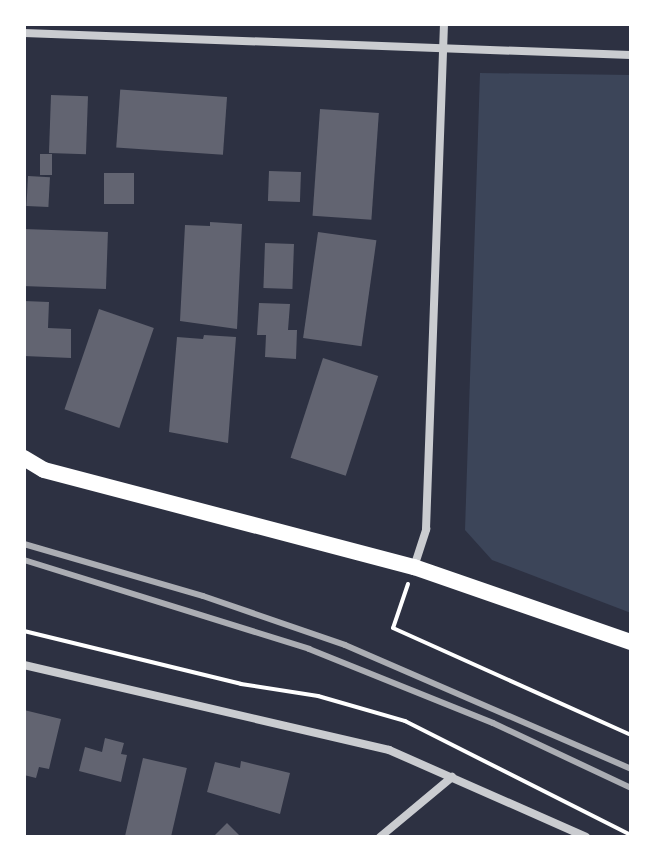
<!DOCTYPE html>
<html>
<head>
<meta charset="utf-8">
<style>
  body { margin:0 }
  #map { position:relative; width:655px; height:861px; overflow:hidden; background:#2d3142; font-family:"Libre Baskerville",serif }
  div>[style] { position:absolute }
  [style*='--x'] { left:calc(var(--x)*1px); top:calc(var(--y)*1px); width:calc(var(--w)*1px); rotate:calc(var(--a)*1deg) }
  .green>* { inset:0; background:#3c4559 }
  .building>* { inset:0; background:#626471; transform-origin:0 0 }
  .path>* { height:4px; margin:-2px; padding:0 2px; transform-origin:2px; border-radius:2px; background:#fff }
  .minor>* { height:8px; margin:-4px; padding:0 4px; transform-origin:4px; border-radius:4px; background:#caccd0 }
  .secondary>* { height:16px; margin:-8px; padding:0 8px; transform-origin:8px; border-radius:8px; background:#fff }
  .rail>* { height:6px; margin:-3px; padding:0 3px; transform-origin:3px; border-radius:3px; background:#abadb3 }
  span { translate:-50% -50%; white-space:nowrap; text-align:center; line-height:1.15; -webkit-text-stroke:6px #fff; paint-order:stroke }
  .frame { position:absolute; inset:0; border:26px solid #fff; pointer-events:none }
</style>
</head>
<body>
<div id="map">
  <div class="green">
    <i style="clip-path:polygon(480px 73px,631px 75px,631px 613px,492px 560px,465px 530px)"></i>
  </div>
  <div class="building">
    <i style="left:51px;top:95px;width:37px;height:58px;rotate:2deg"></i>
    <i style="left:227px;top:97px;width:58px;height:107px;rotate:94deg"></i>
    <i style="left:320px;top:109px;width:59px;height:107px;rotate:4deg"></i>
    <i style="left:40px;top:154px;width:12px;height:21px"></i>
    <i style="left:269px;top:171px;width:32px;height:30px;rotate:2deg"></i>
    <i style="left:104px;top:173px;width:30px;height:31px"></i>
    <i style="left:28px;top:176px;width:22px;height:30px;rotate:3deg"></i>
    <i style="clip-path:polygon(210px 222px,242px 224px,237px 329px,180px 321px,185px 225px,210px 226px)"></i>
    <i style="left:24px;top:229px;width:84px;height:57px;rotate:2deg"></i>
    <i style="left:318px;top:232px;width:59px;height:107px;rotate:8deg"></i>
    <i style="left:265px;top:243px;width:29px;height:45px;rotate:2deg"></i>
    <i style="clip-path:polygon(24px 301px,49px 302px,48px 328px,71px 329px,71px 358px,24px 356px)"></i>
    <i style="clip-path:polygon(259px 303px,290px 304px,288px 330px,297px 330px,296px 359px,265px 357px,266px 335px,257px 335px)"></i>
    <i style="left:99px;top:309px;width:58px;height:106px;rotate:19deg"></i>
    <i style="clip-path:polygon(204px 335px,236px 337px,228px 443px,169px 432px,177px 337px,203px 339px)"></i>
    <i style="left:323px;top:358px;width:58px;height:105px;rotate:18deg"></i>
    <i style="clip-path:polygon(24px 710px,61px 719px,49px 769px,39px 767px,36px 778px,24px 775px)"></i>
    <i style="clip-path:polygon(105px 738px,124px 743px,121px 754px,127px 755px,121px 782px,79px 771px,85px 747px,102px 752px)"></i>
    <i style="left:143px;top:758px;width:45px;height:81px;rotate:13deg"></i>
    <i style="clip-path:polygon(241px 761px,290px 773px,280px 814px,207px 792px,215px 762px,240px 768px)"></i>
    <i style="clip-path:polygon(227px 823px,241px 837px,213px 837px)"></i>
  </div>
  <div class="path">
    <i style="--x:408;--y:584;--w:46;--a:108.8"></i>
    <i style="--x:393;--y:628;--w:261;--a:24.2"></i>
    <i style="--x:24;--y:631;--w:223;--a:13.7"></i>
    <i style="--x:241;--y:684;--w:78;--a:8.9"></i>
    <i style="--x:318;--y:696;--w:91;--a:16"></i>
    <i style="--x:405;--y:721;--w:253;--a:26.8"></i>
  </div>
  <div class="minor">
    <i style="--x:24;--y:33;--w:607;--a:2.08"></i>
    <i style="--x:414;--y:567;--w:40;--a:-72"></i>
    <i style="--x:426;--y:529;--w:505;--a:-87.96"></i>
    <i style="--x:24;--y:665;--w:375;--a:13.1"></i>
    <i style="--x:389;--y:750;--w:215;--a:23.8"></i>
    <i style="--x:380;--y:837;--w:94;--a:-39.8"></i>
  </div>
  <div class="secondary">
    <i style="--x:24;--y:458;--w:23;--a:31"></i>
    <i style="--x:44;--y:470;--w:383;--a:14.7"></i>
    <i style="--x:414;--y:567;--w:230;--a:19.1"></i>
  </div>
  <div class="rail">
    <i style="--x:24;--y:544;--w:186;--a:16.2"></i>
    <i style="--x:203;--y:596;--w:150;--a:19"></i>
    <i style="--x:345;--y:645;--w:312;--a:23.4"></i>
    <i style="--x:24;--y:560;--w:299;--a:17.3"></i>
    <i style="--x:309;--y:649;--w:198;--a:21.9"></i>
    <i style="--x:493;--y:723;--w:153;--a:25.2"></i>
  </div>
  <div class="frame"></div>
</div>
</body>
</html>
